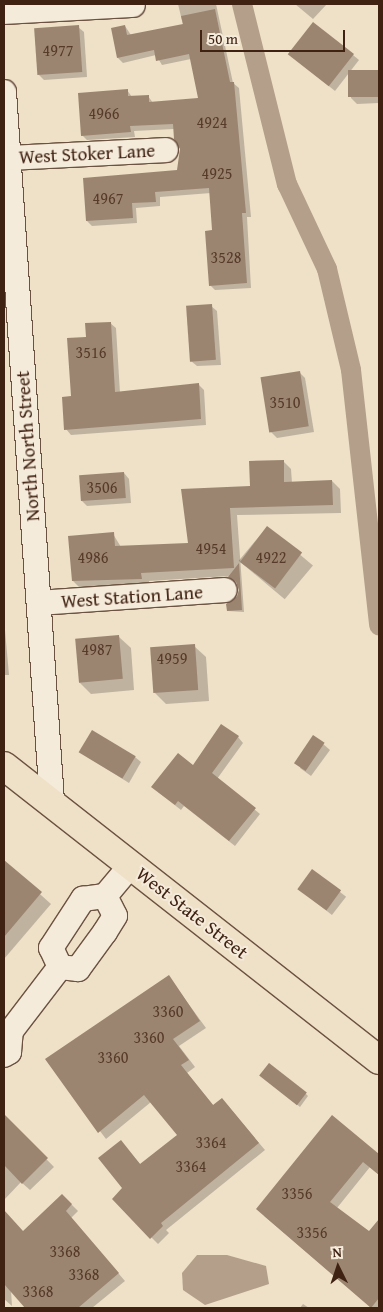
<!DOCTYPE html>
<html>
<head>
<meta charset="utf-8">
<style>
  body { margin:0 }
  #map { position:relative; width:383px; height:1312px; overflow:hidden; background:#efe0c8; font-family:"Gentium Book Plus",serif }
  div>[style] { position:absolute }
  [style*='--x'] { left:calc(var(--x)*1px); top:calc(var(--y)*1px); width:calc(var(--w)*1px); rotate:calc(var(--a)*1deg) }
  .water>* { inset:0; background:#b49f8a }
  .shadow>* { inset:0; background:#0003; transform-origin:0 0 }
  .canal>* { height:20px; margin:-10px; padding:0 10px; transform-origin:10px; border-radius:10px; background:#b49f8a }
  .building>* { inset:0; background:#9b8571; transform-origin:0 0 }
  .roads { filter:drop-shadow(1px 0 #6c5240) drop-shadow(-1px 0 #6c5240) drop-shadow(0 1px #6c5240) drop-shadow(0 -1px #6c5240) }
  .minor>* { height:24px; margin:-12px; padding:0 12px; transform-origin:12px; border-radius:12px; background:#f5ebdb }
  .major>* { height:28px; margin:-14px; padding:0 14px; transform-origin:14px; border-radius:14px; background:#efe0c8 }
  span { translate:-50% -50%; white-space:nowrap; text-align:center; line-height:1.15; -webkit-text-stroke:4px #f5ebdb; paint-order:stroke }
  .number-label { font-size:16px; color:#573b2a }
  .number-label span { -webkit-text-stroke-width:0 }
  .street-label { font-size:19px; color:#402212 }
  .frame { position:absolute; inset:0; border:5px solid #402212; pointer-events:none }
  .north { position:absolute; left:313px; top:1242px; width:50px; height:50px; -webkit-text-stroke:4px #f5ebdb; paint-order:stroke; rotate:356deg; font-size:14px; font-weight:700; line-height:20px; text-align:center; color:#402212 }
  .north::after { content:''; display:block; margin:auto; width:18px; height:22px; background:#402212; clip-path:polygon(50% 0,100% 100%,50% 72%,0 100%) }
  .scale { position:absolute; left:200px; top:30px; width:145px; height:22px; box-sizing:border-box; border:2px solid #402212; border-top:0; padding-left:6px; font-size:15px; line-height:18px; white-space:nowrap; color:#402212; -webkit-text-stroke:4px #f5ebdb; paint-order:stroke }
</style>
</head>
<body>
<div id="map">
  <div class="water">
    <i style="clip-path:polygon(197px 1255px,227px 1255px,266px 1266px,269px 1284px,205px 1305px,183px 1290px,182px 1273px)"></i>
  </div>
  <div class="shadow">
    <i style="clip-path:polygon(178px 4px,216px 4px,233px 83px,239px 88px,251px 217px,247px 217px,251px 288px,215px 290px,210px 285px,214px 231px,211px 193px,160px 197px,160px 206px,136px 208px,137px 223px,92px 226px,87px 221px,178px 171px,181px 149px,174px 129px,134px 131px,135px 137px,87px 140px,82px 135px,127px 90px,132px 97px,148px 96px,153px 103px,199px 99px,191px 59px,162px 65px,156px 55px,123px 63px,118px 58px,125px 26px,131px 35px,183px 25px)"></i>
    <i style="clip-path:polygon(295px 4px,327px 4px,313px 19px)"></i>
    <i style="clip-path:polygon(78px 27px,84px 32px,87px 77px,44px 80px,39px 75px)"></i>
    <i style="clip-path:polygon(290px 55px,353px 55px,359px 60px,335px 91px)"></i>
    <i style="clip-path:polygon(379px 71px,379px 103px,357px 104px,351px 98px,349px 73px)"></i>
    <i style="clip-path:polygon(211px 306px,217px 311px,221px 365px,197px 366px,191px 361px)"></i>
    <i style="clip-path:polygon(110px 323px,116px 328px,120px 393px,198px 384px,204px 390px,206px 425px,71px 435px,66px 429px,87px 338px)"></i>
    <i style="clip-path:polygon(299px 372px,305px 378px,314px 432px,277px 438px,271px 432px)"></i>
    <i style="clip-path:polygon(283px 461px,291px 469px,292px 483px,332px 481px,340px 489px,341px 513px,237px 515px,244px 612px,228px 611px,239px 596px,238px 583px,229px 576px,149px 581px,149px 586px,81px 589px,73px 581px,113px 534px,121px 547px,190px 544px)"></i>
    <i style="clip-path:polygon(124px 473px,129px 479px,131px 503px,87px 506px,82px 501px)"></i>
    <i style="left:267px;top:527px;width:60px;height:44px;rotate:40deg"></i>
    <i style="clip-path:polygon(4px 619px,9px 675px,4px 675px)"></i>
    <i style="clip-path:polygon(119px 637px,131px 648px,134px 690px,91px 694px,79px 682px)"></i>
    <i style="clip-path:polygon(194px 646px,206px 657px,209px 701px,166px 704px,155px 693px)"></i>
    <i style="clip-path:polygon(314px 736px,330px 750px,311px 776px,300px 768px)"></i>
    <i style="clip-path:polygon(238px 737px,243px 743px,217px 779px,260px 814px,235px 846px,184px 806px,181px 810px,158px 792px)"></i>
    <i style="clip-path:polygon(81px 753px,135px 757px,141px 762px,129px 783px)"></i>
    <i style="clip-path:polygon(4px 862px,51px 904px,4px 959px)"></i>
    <i style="left:313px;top:871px;width:42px;height:23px;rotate:38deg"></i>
    <i style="clip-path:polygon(169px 977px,206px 1028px,179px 1046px,195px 1067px,187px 1073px,214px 1106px,228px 1106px,265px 1150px,166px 1230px,169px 1233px,158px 1244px,113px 1199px,124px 1188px,121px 1142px,141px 1165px,179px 1135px,151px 1102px,106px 1139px,46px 1060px)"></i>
    <i style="clip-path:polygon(263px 1078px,306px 1094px,308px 1096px,300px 1107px)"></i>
    <i style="clip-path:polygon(333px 1117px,379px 1155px,379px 1175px,370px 1167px,337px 1208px,370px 1233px,379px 1221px,379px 1308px,372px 1308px,264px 1216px)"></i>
    <i style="clip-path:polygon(8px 1120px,54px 1167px,30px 1190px,21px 1182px,4px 1200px,4px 1124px)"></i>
    <i style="clip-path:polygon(62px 1195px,78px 1211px,71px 1218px,125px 1281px,92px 1308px,26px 1308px,11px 1290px,12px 1306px,4px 1299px,4px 1212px,24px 1233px)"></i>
    <i style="clip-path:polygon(303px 1304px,309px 1308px,300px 1308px)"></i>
  </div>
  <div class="canal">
    <i style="--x:242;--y:4;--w:186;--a:76"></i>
    <i style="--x:287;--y:184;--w:94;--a:64.8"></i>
    <i style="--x:327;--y:269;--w:104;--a:76.6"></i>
    <i style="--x:351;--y:370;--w:257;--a:83.7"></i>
  </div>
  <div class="building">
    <i style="clip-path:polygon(215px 9px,230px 82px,234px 82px,246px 213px,242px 213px,247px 283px,209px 286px,205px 231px,212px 230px,209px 188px,155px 192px,156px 202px,132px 203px,133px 218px,86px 221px,83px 178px,177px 170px,180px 149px,174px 139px,173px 124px,130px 126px,131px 132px,81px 136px,78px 93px,128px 89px,128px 96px,149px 95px,149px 102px,198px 98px,189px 54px,156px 61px,154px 50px,117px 58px,111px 28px,125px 25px,127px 35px,183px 24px,181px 16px)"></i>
    <i style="left:313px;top:22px;width:52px;height:41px;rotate:38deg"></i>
    <i style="left:79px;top:25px;width:47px;height:45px;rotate:86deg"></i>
    <i style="left:379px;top:70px;width:27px;height:31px;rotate:90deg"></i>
    <i style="left:212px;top:304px;width:56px;height:26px;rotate:86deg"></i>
    <i style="clip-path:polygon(111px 322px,115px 392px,199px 383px,201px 419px,64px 430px,62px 397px,71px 396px,67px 338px,86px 337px,85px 323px)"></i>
    <i style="left:300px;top:371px;width:56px;height:40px;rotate:81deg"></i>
    <i style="clip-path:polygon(284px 460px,284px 482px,332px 480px,333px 505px,230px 508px,234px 568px,141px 573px,142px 579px,72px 581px,68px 536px,114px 532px,115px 546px,188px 543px,181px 489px,250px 486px,249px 461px)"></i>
    <i style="left:124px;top:472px;width:26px;height:45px;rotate:86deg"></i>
    <i style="left:267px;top:526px;width:44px;height:45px;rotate:37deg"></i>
    <i style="clip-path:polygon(239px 563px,242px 610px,227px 611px,226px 604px,237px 596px,239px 590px,236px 582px,228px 577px)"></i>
    <i style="left:119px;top:635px;width:44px;height:44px;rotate:85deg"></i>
    <i style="left:195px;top:644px;width:46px;height:45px;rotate:86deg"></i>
    <i style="clip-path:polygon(221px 724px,239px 736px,212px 773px,256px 808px,229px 841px,178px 801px,175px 805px,151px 787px,178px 753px,193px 765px)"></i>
    <i style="left:92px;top:730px;width:51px;height:26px;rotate:31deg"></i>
    <i style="left:313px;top:735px;width:14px;height:34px;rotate:34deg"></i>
    <i style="clip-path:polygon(4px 860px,42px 892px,4px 937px)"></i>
    <i style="left:312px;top:869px;width:36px;height:25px;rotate:36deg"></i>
    <i style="clip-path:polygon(169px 975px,200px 1021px,173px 1039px,189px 1060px,181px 1065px,213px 1105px,222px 1098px,259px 1143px,161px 1223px,163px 1226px,150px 1239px,112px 1199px,122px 1188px,98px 1158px,121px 1140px,140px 1164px,177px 1135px,144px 1095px,98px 1133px,45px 1059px)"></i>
    <i style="left:269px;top:1063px;width:48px;height:16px;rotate:38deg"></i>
    <i style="clip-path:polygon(4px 1114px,48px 1158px,22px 1184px,4px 1165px)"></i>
    <i style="clip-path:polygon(332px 1115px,379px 1154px,379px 1175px,363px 1162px,330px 1202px,369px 1231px,379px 1219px,379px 1298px,371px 1308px,256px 1209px)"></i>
    <i style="clip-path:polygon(62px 1194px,72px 1204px,66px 1211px,119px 1273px,78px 1308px,25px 1308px,4px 1284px,4px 1210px,23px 1231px)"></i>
  </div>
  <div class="roads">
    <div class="minor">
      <i style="--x:4;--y:12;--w:129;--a:-3.1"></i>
      <i style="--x:4;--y:92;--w:711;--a:86.13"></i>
      <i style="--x:8;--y:158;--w:158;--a:-2.9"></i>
      <i style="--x:39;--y:603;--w:186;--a:-4"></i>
      <i style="--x:105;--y:896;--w:22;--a:63"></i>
      <i style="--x:115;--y:916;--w:19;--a:122"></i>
      <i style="--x:105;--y:932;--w:46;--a:126.1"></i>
      <i style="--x:78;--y:969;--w:18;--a:-174"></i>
      <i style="--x:60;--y:967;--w:21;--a:-115"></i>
      <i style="--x:51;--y:948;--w:59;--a:-56.9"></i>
      <i style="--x:83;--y:899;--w:22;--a:-8"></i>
      <i style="--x:105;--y:896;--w:40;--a:-50"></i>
      <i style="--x:4;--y:1055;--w:6;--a:-31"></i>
      <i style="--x:9;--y:1052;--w:21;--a:-85"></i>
      <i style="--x:11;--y:1031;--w:81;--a:-52.6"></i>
    </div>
    <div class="major">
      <i style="--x:4;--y:766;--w:477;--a:38.1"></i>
    </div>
  </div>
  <div class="number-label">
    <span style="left:58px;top:50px">4977</span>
    <span style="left:104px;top:113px">4966</span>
    <span style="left:212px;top:122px">4924</span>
    <span style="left:217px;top:173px">4925</span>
    <span style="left:108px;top:198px">4967</span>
    <span style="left:226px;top:257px">3528</span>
    <span style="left:91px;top:352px">3516</span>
    <span style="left:285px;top:402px">3510</span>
    <span style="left:102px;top:487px">3506</span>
    <span style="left:211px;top:548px">4954</span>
    <span style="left:93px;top:557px">4986</span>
    <span style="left:271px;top:557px">4922</span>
    <span style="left:97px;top:649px">4987</span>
    <span style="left:172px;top:658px">4959</span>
    <span style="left:168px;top:1011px">3360</span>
    <span style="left:149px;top:1037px">3360</span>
    <span style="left:113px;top:1057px">3360</span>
    <span style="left:211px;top:1142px">3364</span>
    <span style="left:191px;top:1166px">3364</span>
    <span style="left:297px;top:1193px">3356</span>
    <span style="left:312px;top:1232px">3356</span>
    <span style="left:65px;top:1251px">3368</span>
    <span style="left:84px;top:1274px">3368</span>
    <span style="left:38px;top:1291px">3368</span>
  </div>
  <div class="street-label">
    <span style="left:87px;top:154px;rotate:-3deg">West Stoker Lane</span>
    <span style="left:28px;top:446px;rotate:-94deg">North North Street</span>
    <span style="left:132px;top:597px;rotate:-4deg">West Station Lane</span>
    <span style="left:192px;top:913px;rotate:38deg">West State Street</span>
  </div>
  <div class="frame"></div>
  <div class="north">N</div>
  <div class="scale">50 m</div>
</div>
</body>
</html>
